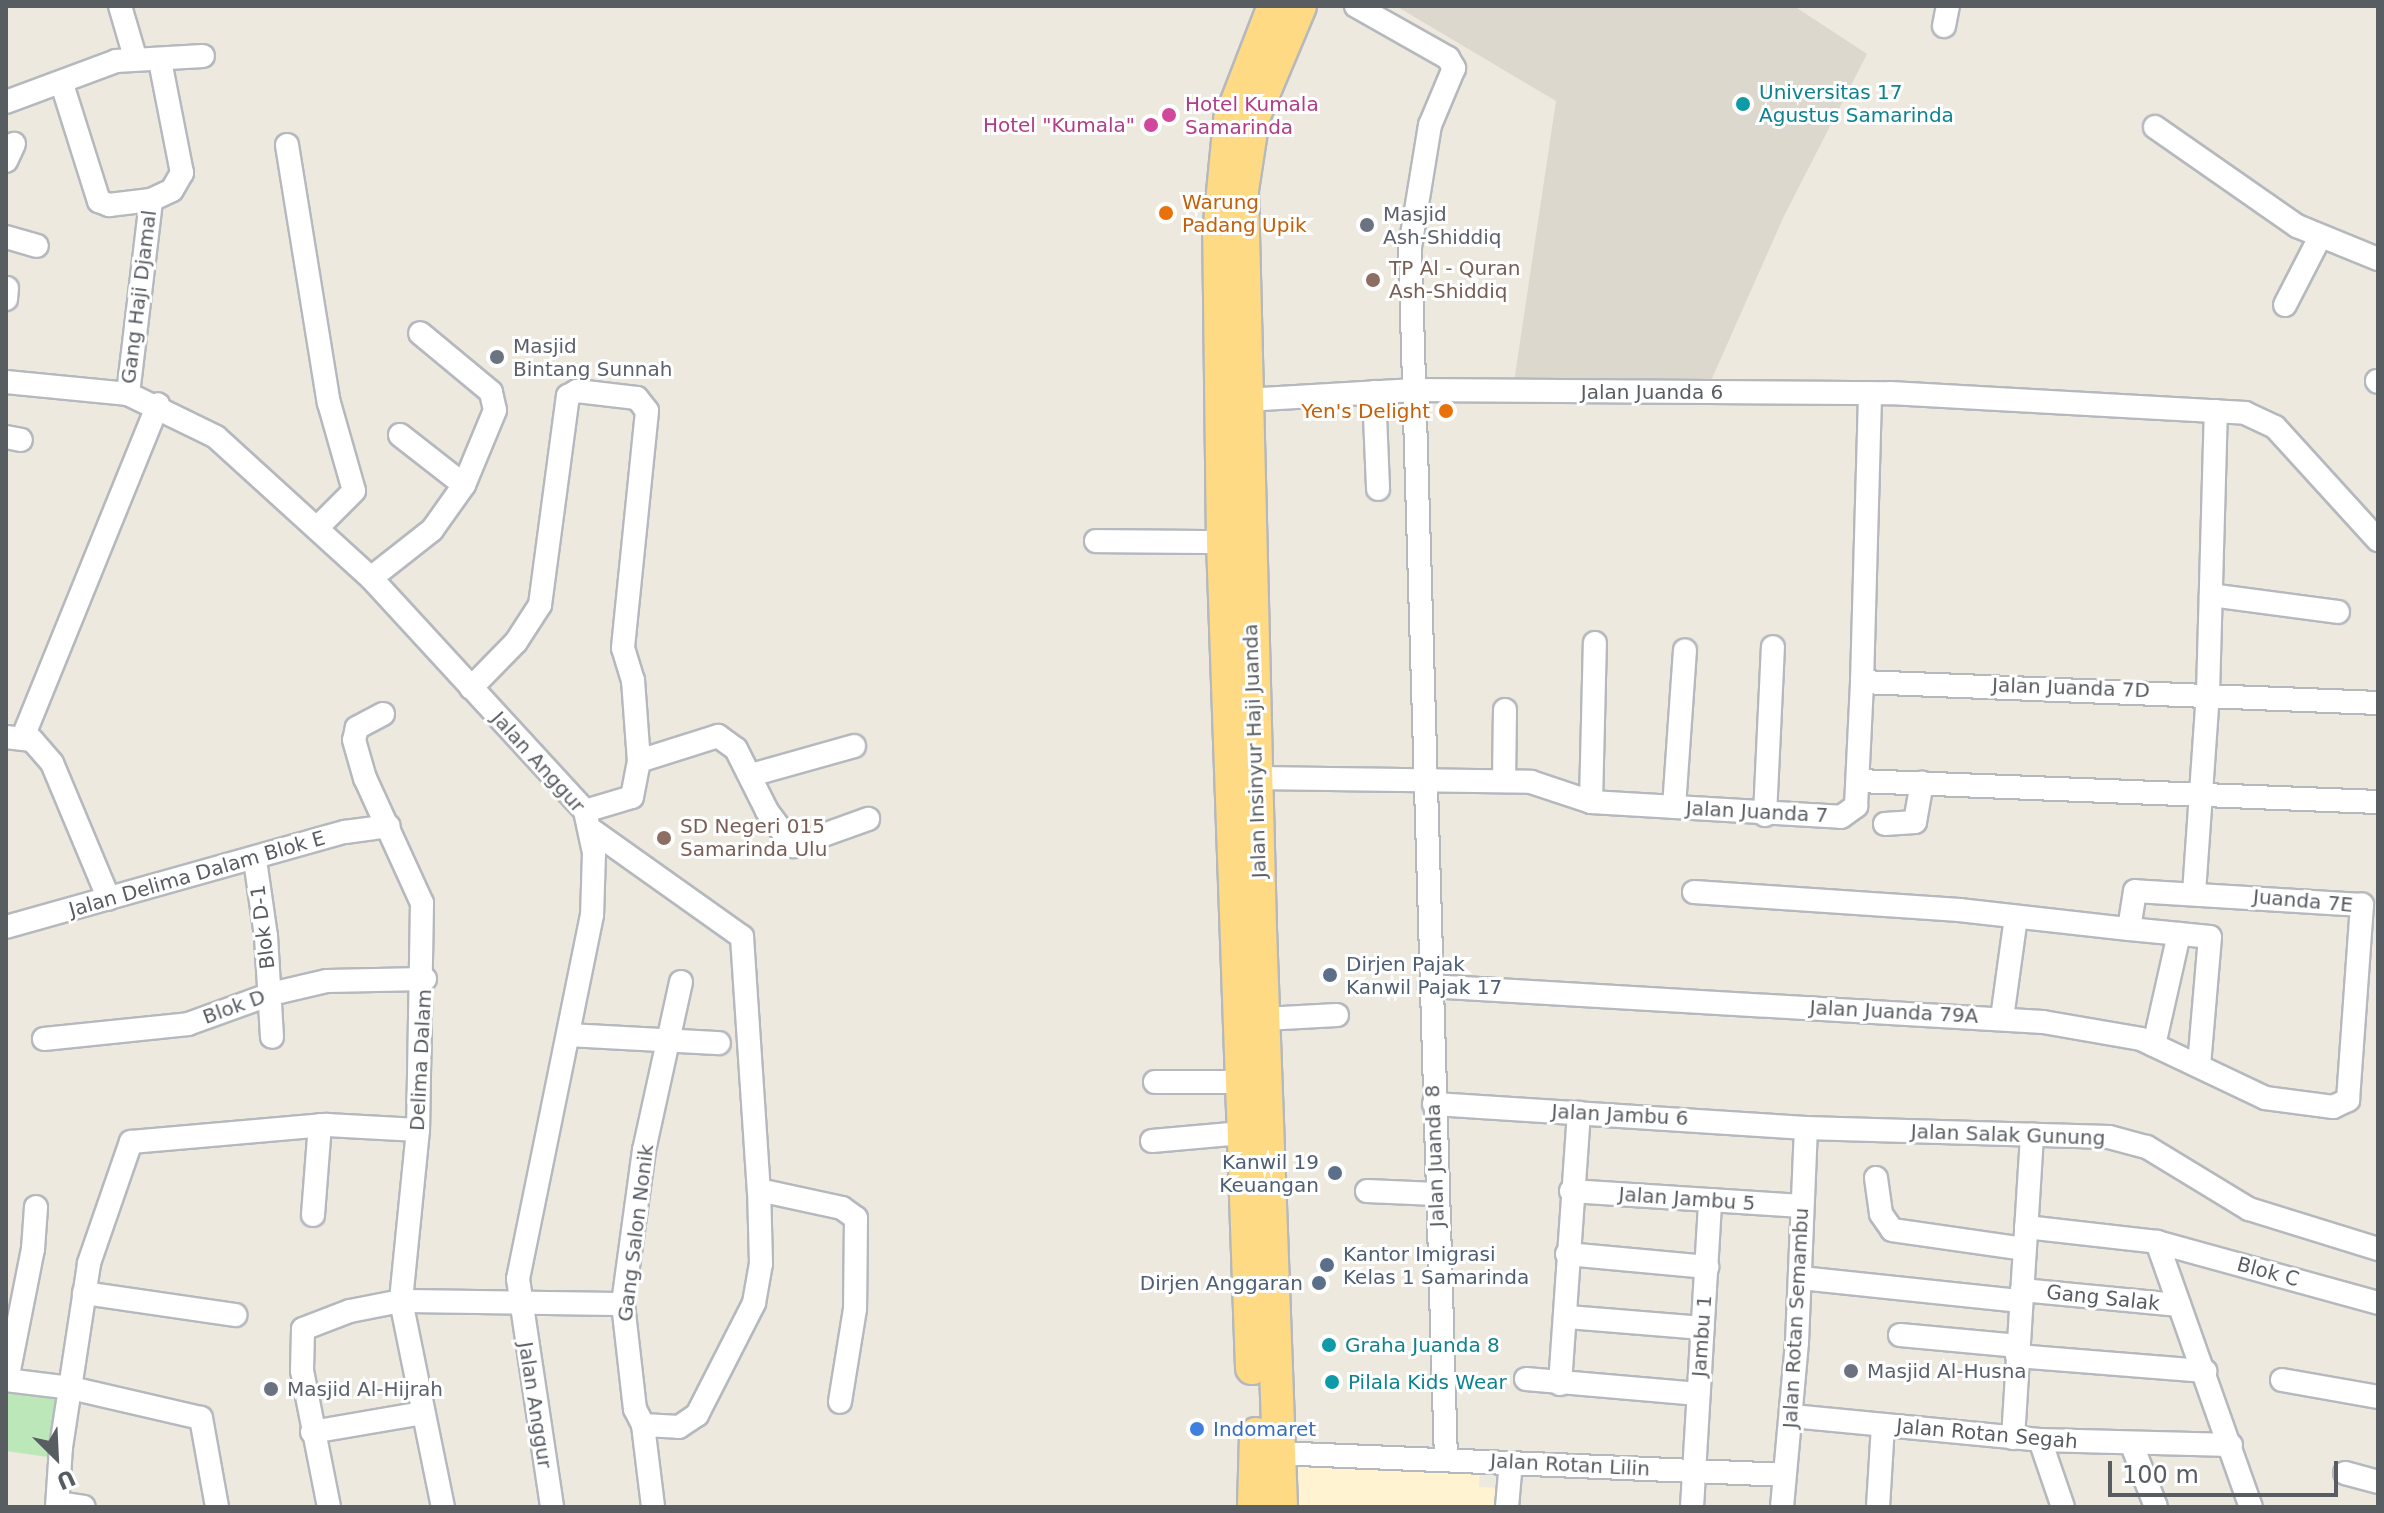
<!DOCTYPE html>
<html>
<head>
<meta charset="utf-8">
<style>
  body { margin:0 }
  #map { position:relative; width:2384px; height:1513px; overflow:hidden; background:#ede9df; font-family:"DejaVu Sans",sans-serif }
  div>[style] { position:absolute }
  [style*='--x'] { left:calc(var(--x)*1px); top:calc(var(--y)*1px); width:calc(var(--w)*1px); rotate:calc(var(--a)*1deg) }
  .commercial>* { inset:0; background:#fff3d2 }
  .education>* { inset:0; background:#dcd8ce }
  .green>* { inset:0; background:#bbe7b9 }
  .roads { filter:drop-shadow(2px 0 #b5b9be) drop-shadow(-2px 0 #b5b9be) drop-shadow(0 2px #b5b9be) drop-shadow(0 -2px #b5b9be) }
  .minor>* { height:22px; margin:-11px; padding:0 11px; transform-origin:11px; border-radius:11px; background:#fff }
  .highway>* { height:32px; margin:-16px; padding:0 16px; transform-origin:16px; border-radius:16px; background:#ffda84 }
  .dots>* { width:22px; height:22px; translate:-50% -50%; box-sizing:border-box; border:4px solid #fff; border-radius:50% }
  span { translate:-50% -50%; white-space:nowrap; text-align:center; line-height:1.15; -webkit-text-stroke:6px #fff; paint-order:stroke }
  .culture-label { font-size:20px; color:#0d838f }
  .left { translate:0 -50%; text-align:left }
  .hotel-label { font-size:20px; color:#b23c85 }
  .right { translate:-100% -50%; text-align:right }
  .food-label { font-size:20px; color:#c56008 }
  .worship-label { font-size:20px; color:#5b616d }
  .education-label { font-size:20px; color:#785e54 }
  .street-label { font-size:20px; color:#585d62 }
  .service-label { font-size:20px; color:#4e5e75 }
  .shop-label { font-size:20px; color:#366cbe }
  .frame { position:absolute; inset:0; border:8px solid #585d62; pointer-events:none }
  .north { position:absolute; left:16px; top:1417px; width:80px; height:80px; -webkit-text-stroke:6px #fff; paint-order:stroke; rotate:156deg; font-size:22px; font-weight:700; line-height:32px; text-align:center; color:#585d62 }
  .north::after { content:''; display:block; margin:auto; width:28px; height:36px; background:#585d62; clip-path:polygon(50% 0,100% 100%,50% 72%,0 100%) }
  .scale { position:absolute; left:2108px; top:1461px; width:230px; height:36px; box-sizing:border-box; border:4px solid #585d62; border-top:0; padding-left:10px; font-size:24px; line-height:28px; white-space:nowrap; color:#585d62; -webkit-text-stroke:6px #fff; paint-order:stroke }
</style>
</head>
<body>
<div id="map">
  <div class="commercial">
    <i style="clip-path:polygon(1289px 1457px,1480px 1464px,1479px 1487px,1501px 1488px,1500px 1507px,1288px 1507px)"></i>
  </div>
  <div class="education">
    <i style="clip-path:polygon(1396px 6px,1794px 6px,1867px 54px,1784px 216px,1710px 383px,1514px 382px,1556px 101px)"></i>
  </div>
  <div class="green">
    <i style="clip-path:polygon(6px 1393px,63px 1399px,55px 1458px,6px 1451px)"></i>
  </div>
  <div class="roads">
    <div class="minor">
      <i style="--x:120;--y:6;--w:53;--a:73.6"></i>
      <i style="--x:1356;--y:6;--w:106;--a:29.5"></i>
      <i style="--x:1448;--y:58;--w:12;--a:59"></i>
      <i style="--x:1454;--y:68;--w:62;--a:112.8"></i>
      <i style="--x:1430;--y:125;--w:124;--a:99.3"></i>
      <i style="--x:1410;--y:247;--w:1213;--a:88.3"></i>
      <i style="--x:1944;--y:26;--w:20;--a:-79"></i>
      <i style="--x:62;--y:84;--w:123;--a:72.5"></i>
      <i style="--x:99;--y:201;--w:11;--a:22"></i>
      <i style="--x:109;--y:205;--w:42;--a:-6.8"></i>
      <i style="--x:151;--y:200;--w:23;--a:-25"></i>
      <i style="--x:172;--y:190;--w:20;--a:-60"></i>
      <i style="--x:182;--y:173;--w:114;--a:-101.1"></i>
      <i style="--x:6;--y:102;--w:117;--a:-20.4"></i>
      <i style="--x:116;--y:61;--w:87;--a:-3.3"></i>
      <i style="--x:2155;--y:127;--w:173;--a:34.9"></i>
      <i style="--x:2297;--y:226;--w:87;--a:22.2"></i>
      <i style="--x:287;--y:145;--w:261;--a:80.8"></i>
      <i style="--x:329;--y:403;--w:91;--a:74.1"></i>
      <i style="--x:354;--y:491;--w:51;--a:135"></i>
      <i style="--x:6;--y:161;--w:19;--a:-65"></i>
      <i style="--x:6;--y:237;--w:32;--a:16"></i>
      <i style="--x:6;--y:299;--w:11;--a:-85"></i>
      <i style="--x:2285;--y:305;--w:76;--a:-62.8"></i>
      <i style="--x:2377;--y:381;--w:1;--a:45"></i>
      <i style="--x:6;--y:382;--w:123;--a:5.6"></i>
      <i style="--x:128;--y:394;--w:98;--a:26"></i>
      <i style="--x:216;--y:437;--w:210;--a:42.3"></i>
      <i style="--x:371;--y:578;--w:316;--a:47.4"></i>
      <i style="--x:585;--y:811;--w:43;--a:77.9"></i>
      <i style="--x:594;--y:853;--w:62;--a:91.8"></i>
      <i style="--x:592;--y:915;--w:371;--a:101.5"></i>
      <i style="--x:518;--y:1279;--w:231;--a:81.5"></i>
      <i style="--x:1374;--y:392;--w:97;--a:87.6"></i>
      <i style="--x:128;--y:394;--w:195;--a:-83.2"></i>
      <i style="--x:1245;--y:400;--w:170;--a:-3.4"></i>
      <i style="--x:1415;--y:390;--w:475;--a:0.4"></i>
      <i style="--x:1890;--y:393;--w:356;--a:3.2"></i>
      <i style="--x:2245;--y:413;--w:33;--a:25"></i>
      <i style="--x:2275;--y:427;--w:153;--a:47.7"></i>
      <i style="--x:400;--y:435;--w:81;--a:38"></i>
      <i style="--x:6;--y:437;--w:15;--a:11"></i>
      <i style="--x:1096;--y:541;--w:127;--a:0.5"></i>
      <i style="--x:371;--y:578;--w:78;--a:-38.2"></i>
      <i style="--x:432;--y:530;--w:55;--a:-54.6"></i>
      <i style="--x:464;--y:485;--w:81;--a:-67.5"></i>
      <i style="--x:495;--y:410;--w:18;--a:-103"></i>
      <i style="--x:491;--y:392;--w:92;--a:-140.3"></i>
      <i style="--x:2211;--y:595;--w:128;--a:7.6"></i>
      <i style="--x:1862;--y:682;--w:289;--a:-88.4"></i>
      <i style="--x:471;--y:688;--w:64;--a:-45.6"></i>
      <i style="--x:516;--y:642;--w:44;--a:-57"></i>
      <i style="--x:540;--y:605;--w:211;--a:-82.4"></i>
      <i style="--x:568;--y:396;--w:10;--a:-29"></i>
      <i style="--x:577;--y:391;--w:60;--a:6.7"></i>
      <i style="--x:637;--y:398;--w:16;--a:52"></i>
      <i style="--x:647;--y:411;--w:238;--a:95.8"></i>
      <i style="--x:623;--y:648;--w:34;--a:73"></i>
      <i style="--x:633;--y:680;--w:81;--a:85.8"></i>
      <i style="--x:383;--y:714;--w:30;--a:152"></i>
      <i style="--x:357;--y:728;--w:12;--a:104"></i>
      <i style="--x:354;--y:740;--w:40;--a:74"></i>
      <i style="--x:365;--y:778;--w:137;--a:65.5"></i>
      <i style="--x:422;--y:903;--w:227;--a:91"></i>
      <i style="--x:418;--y:1130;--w:172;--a:95.7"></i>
      <i style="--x:401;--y:1301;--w:210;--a:78.5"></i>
      <i style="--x:6;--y:737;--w:26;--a:7"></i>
      <i style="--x:32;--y:740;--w:30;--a:49"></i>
      <i style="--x:52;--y:763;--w:147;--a:67.3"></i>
      <i style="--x:23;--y:737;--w:359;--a:-67.9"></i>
      <i style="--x:751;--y:775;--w:107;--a:-15.7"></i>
      <i style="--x:1256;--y:778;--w:275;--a:0.8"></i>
      <i style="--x:1531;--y:782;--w:63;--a:18.4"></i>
      <i style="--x:1591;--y:802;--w:250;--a:3.4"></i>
      <i style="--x:1841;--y:817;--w:19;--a:-36"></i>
      <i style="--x:1856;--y:806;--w:124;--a:-87.2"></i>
      <i style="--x:1862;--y:682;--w:516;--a:2.33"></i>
      <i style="--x:1504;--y:781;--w:71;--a:-89.2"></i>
      <i style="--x:1859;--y:781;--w:519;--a:2.32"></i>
      <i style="--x:1591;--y:802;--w:159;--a:-88.6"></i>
      <i style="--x:1674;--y:807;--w:157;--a:-86"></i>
      <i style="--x:585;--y:811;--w:49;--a:-16.6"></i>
      <i style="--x:632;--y:797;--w:37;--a:-79"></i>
      <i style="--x:639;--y:761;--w:83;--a:-17.6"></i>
      <i style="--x:718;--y:736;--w:22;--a:36"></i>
      <i style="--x:736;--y:749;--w:69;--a:63.4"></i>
      <i style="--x:767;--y:811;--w:44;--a:53.4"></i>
      <i style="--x:793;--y:846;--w:80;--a:-19.8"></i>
      <i style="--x:1765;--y:815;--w:168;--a:-87.3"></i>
      <i style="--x:1885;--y:824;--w:30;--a:-4"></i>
      <i style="--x:1915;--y:822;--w:40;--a:-80"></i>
      <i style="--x:593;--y:831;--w:183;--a:35.4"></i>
      <i style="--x:742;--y:937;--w:254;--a:86.2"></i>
      <i style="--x:255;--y:860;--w:77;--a:81.8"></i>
      <i style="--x:266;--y:936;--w:101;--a:86.6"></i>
      <i style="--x:1694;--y:892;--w:266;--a:3.9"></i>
      <i style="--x:1959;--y:910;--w:171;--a:6.4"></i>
      <i style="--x:2194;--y:893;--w:200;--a:-86"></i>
      <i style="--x:2208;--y:693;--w:282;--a:-88.4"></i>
      <i style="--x:6;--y:927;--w:352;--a:-15.7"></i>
      <i style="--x:345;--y:832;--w:44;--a:-7.8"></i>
      <i style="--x:681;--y:982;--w:172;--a:102.4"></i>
      <i style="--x:644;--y:1150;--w:155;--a:97.8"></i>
      <i style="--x:623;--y:1304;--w:106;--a:83.5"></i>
      <i style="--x:635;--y:1409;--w:18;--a:63"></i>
      <i style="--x:643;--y:1425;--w:36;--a:3"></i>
      <i style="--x:679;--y:1427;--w:22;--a:-34"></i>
      <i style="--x:697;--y:1415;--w:126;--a:-63"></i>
      <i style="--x:754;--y:1303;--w:40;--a:-80"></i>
      <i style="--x:761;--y:1264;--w:74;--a:-91.5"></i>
      <i style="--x:759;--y:1190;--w:85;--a:12.2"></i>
      <i style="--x:842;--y:1208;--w:17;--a:36"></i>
      <i style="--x:856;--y:1218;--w:91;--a:90.6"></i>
      <i style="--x:855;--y:1309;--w:94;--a:99.2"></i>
      <i style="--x:1429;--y:986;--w:615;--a:3.36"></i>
      <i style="--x:2043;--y:1022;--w:99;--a:9.8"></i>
      <i style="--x:2141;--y:1039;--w:137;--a:25.4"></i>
      <i style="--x:2265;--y:1098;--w:69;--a:7.5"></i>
      <i style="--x:2333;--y:1107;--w:17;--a:-25"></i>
      <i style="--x:2348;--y:1100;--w:196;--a:-85.9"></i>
      <i style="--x:2362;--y:905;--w:227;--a:-176.5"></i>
      <i style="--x:2135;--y:891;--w:38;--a:99"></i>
      <i style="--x:2129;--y:929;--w:81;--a:5.6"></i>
      <i style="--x:2210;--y:937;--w:128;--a:94.9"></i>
      <i style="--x:2002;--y:1018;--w:102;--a:-82.1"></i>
      <i style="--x:1264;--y:1019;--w:73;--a:-3.1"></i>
      <i style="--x:570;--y:1035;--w:149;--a:3.1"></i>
      <i style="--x:44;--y:1039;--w:145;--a:-5.9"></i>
      <i style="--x:188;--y:1024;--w:88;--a:-19.9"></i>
      <i style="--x:271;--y:994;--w:57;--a:-13.1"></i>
      <i style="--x:327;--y:981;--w:98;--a:-1.2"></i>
      <i style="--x:2154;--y:1045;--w:114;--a:-77.3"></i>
      <i style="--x:1155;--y:1082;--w:86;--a:0"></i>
      <i style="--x:1434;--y:1104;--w:373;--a:3.7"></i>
      <i style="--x:1806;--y:1128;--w:303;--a:1.7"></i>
      <i style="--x:2109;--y:1137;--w:39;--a:15"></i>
      <i style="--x:2147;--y:1147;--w:119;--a:31.3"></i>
      <i style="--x:2249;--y:1209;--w:135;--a:17.2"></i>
      <i style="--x:1152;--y:1141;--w:90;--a:-5.1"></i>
      <i style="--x:1876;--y:1178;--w:36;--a:82"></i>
      <i style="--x:1881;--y:1214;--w:19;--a:55"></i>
      <i style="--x:1892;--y:1230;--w:133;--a:8.2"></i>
      <i style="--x:1367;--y:1191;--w:69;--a:2.5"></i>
      <i style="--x:1571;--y:1191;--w:231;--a:3.7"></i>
      <i style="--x:313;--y:1215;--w:90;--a:-85.6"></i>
      <i style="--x:2026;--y:1227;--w:132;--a:6.5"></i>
      <i style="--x:2157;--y:1242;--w:229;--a:15.4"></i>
      <i style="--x:2157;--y:1242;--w:281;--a:70.5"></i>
      <i style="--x:1567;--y:1254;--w:141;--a:5.3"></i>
      <i style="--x:1801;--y:1278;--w:221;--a:6"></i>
      <i style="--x:2022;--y:1290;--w:158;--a:5.5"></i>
      <i style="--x:84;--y:1293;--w:153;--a:8.3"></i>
      <i style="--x:1568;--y:1317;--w:135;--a:4.7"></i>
      <i style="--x:1900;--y:1335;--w:119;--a:5.3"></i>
      <i style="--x:2017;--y:1356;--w:189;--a:4.6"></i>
      <i style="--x:1526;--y:1379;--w:173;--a:5"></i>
      <i style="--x:6;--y:1380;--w:65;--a:7"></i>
      <i style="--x:71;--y:1388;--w:133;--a:13"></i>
      <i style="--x:201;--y:1418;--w:90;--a:79.8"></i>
      <i style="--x:7;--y:1380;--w:134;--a:-78.8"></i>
      <i style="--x:33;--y:1249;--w:42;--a:-85.9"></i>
      <i style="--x:2282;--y:1380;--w:97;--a:10"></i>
      <i style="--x:1560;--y:1384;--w:272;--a:-86"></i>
      <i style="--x:1792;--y:1416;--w:249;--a:5.5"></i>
      <i style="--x:2040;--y:1440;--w:191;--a:1.5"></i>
      <i style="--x:643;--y:1425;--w:83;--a:83"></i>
      <i style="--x:312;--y:1432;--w:113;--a:-9.7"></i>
      <i style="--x:2013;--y:1438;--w:304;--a:-86.4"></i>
      <i style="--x:2040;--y:1440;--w:71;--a:71.1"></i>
      <i style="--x:2132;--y:1445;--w:66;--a:68.8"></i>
      <i style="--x:1276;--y:1453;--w:509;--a:2.47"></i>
      <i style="--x:2345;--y:1473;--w:34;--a:15"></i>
      <i style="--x:59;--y:1503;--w:25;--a:9"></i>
      <i style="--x:57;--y:1507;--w:60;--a:-86.2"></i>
      <i style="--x:61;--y:1447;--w:186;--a:-81.3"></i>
      <i style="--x:89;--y:1263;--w:128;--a:-70.9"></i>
      <i style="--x:131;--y:1142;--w:197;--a:-5"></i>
      <i style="--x:327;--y:1125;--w:91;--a:3.1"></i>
      <i style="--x:329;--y:1507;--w:139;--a:-101.2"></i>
      <i style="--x:302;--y:1371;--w:42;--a:-88.6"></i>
      <i style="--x:303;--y:1329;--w:50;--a:-21"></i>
      <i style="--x:350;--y:1311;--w:52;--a:-11.1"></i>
      <i style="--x:401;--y:1301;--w:222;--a:0.8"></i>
      <i style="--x:1507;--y:1507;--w:36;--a:-85"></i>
      <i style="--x:1692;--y:1507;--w:305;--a:-86.6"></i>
      <i style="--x:1782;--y:1507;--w:166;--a:-84.8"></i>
      <i style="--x:1797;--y:1342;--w:214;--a:-87.6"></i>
      <i style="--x:1878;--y:1507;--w:82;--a:-86.5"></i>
    </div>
    <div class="highway">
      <i style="--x:1252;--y:1368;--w:827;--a:-92.01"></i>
      <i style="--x:1223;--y:542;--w:309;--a:-90.7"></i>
      <i style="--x:1219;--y:233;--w:114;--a:-84.4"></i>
      <i style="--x:1230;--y:120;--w:122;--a:-68.9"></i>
      <i style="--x:1254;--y:1507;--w:73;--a:-88.4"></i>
      <i style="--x:1281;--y:1507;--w:578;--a:-92.08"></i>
      <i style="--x:1260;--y:929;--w:739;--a:-91.4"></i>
      <i style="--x:1242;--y:190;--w:73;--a:-81.3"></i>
      <i style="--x:1253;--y:118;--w:121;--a:-67.2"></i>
    </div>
  </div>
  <div class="dots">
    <i style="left:1743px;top:104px;background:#0f9aa8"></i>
    <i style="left:1169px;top:115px;background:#d1479c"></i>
    <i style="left:1151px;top:125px;background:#d1479c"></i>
    <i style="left:1166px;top:213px;background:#e8710a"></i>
    <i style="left:1367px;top:225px;background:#6b7280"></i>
    <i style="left:1373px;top:280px;background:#8d6e63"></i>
    <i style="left:497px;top:357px;background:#6b7280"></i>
    <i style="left:1446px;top:411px;background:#e8710a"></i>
    <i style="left:664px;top:838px;background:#8d6e63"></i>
    <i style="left:1330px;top:975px;background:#5c6f8a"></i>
    <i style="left:1335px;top:1173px;background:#5c6f8a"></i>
    <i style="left:1327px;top:1265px;background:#5c6f8a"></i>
    <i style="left:1319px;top:1283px;background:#5c6f8a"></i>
    <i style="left:1329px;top:1345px;background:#0f9aa8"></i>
    <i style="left:1851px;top:1371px;background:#6b7280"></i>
    <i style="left:1332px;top:1382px;background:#0f9aa8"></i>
    <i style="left:271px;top:1389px;background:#6b7280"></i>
    <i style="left:1197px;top:1429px;background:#3f7fe0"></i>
  </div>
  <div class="culture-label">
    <span class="left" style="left:1759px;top:104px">Universitas 17<br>Agustus Samarinda</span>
    <span class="left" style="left:1345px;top:1345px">Graha Juanda 8</span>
    <span class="left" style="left:1348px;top:1382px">Pilala Kids Wear</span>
  </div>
  <div class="hotel-label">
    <span class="left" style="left:1185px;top:116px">Hotel Kumala<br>Samarinda</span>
    <span class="right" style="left:1135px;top:125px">Hotel "Kumala"</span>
  </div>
  <div class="food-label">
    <span class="left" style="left:1182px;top:214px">Warung<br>Padang Upik</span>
    <span class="right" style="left:1430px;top:411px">Yen's Delight</span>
  </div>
  <div class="worship-label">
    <span class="left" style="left:1383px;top:226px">Masjid<br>Ash-Shiddiq</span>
    <span class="left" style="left:513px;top:358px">Masjid<br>Bintang Sunnah</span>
    <span class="left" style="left:1867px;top:1371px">Masjid Al-Husna</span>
    <span class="left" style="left:287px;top:1389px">Masjid Al-Hijrah</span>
  </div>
  <div class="education-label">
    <span class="left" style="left:1389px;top:280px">TP Al - Quran<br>Ash-Shiddiq</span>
    <span class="left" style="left:680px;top:838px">SD Negeri 015<br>Samarinda Ulu</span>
  </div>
  <div class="street-label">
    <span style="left:139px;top:297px;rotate:-83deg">Gang Haji Djamal</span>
    <span style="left:1652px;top:392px">Jalan Juanda 6</span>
    <span style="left:2071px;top:688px;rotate:2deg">Jalan Juanda 7D</span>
    <span style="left:1255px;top:751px;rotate:-92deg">Jalan Insinyur Haji Juanda</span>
    <span style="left:538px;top:762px;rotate:48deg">Jalan Anggur</span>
    <span style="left:1757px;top:812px;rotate:3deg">Jalan Juanda 7</span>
    <span style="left:197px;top:874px;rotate:-16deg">Jalan Delima Dalam Blok E</span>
    <span style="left:2303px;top:901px;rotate:5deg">Juanda 7E</span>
    <span style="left:263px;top:927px;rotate:-97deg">Blok D-1</span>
    <span style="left:234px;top:1007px;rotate:-20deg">Blok D</span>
    <span style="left:1894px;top:1012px;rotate:3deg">Jalan Juanda 79A</span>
    <span style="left:421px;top:1060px;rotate:-87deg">Delima Dalam</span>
    <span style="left:1620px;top:1115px;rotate:3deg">Jalan Jambu 6</span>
    <span style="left:2008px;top:1135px;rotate:2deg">Jalan Salak Gunung</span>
    <span style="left:1435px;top:1156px;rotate:-92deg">Jalan Juanda 8</span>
    <span style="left:1687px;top:1199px;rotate:4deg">Jalan Jambu 5</span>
    <span style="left:636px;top:1233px;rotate:-83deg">Gang Salon Nonik</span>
    <span style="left:2268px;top:1272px;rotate:15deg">Blok C</span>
    <span style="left:2103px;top:1298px;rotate:6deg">Gang Salak</span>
    <span style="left:1796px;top:1318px;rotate:-87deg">Jalan Rotan Semambu</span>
    <span style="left:1702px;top:1336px;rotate:-86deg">Jambu 1</span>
    <span style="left:535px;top:1405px;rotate:81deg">Jalan Anggur</span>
    <span style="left:1987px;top:1434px;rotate:5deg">Jalan Rotan Segah</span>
    <span style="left:1570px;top:1465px;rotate:3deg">Jalan Rotan Lilin</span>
  </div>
  <div class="service-label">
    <span class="left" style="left:1346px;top:976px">Dirjen Pajak<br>Kanwil Pajak 17</span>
    <span class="right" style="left:1319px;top:1174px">Kanwil 19<br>Keuangan</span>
    <span class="left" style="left:1343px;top:1266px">Kantor Imigrasi<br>Kelas 1 Samarinda</span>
    <span class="right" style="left:1303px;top:1283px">Dirjen Anggaran</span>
  </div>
  <div class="shop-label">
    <span class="left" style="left:1213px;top:1429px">Indomaret</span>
  </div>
  <div class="frame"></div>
  <div class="north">U</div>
  <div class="scale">100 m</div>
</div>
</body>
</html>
